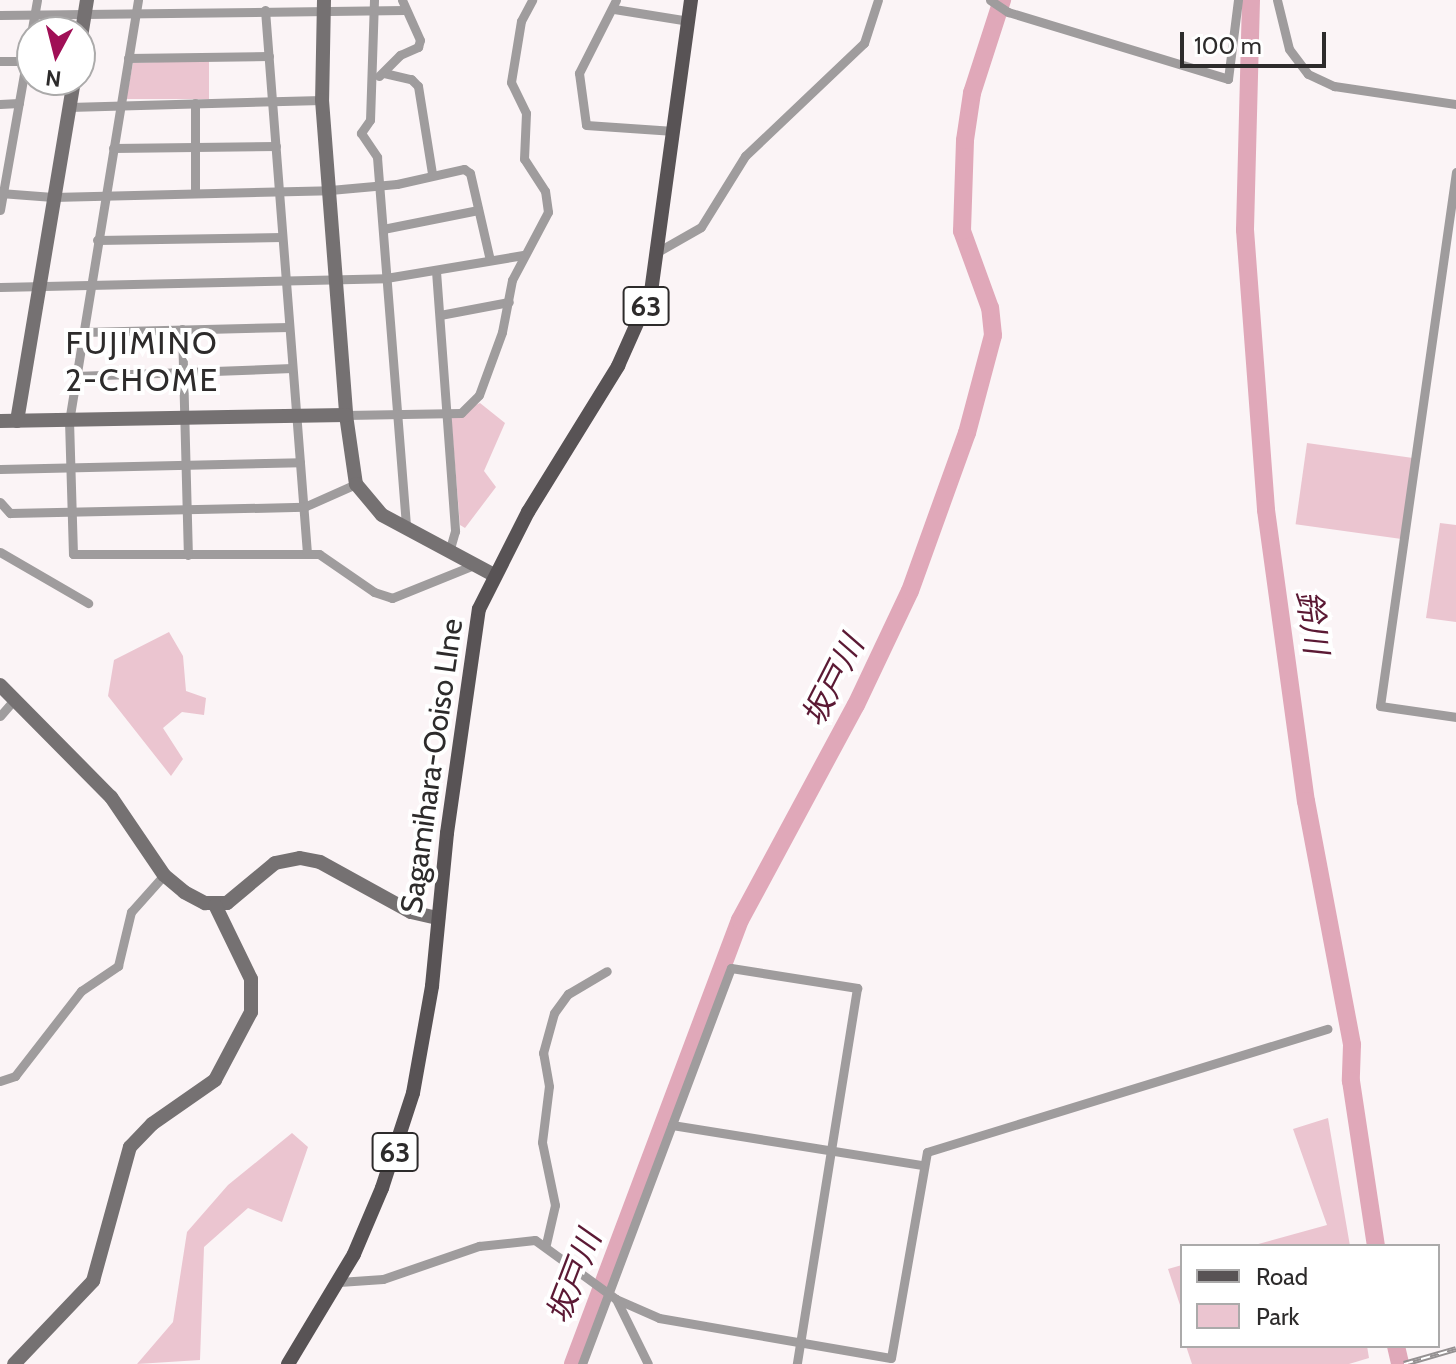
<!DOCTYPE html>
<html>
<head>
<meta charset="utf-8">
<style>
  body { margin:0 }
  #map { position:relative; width:1456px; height:1364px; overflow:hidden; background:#fbf4f6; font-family:Cabin,"Noto Sans JP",sans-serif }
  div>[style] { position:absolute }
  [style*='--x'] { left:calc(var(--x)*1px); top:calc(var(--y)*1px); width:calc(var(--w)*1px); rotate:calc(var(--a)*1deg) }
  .green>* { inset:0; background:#ebc5d0; transform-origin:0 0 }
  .river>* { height:18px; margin:-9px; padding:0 9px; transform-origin:9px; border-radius:9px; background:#e0a8b9 }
  .street>* { height:9px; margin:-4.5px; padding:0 4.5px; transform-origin:4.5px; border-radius:4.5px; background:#9f9c9d }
  .secondary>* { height:14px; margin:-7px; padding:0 7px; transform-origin:7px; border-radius:7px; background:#757172 }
  .primary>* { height:14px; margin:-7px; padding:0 7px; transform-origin:7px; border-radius:7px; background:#585355 }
  .rail>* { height:6px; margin-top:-3px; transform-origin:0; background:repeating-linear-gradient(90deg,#fff 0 9px,#949091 0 18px); box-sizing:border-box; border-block:2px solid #949091 }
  span { translate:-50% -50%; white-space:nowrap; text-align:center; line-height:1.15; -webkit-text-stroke:8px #fff; paint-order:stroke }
  .shield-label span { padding:2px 6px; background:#fff; border:2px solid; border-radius:6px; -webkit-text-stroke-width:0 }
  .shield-label { font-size:28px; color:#2d2b2b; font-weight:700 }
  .street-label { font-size:30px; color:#2d2b2b }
  .neighbourhood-label { font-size:32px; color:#2d2b2b; letter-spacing:2px }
  .water-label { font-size:32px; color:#5b1934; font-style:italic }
  .legend { position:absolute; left:1180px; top:1244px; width:260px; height:104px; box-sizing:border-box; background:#fff; border:2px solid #abaaaa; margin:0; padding:10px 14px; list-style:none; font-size:24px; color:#2d2b2b }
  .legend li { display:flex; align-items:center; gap:16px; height:40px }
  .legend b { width:40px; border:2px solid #abaaaa }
  .north { position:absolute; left:16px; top:16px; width:80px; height:80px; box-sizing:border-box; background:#fff; border:2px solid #abaaaa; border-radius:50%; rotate:187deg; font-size:22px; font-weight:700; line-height:32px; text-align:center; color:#2d2b2b }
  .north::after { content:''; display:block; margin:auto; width:28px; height:36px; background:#a00f56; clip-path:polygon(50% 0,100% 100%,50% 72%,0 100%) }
  .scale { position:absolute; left:1180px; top:32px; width:146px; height:36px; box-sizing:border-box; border:4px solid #2d2b2b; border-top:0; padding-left:10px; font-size:24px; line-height:28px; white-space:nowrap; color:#2d2b2b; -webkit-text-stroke:6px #fff; paint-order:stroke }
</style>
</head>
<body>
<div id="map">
  <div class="green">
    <i style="clip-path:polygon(209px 60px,209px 99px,126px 99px,133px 63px)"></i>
    <i style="clip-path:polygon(480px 403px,505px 423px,484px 471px,496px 487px,465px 528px,460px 525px,451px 417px)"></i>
    <i style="left:1307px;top:443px;width:107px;height:82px;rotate:8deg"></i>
    <i style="clip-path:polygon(1440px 523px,1456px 525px,1456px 622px,1426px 618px)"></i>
    <i style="clip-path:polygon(169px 632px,183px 656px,186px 691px,206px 698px,204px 715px,182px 712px,163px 728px,183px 759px,171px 776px,108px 696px,114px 660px)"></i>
    <i style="clip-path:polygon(1328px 1118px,1350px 1246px,1251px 1246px,1327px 1225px,1293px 1129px)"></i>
    <i style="clip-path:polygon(292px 1133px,308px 1147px,282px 1222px,248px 1208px,204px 1247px,200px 1360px,137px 1364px,173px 1322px,187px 1232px,228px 1185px)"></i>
    <i style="clip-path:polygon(1182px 1265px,1182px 1311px,1168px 1269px)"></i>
    <i style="clip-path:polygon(1186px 1346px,1367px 1346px,1369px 1358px,1349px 1364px,1192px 1364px)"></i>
  </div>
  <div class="river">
    <i style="--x:1251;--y:0;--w:230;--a:91.5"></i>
    <i style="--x:1245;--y:230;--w:281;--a:85.7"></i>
    <i style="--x:1266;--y:510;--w:294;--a:82.2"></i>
    <i style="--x:1306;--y:801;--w:248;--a:79.3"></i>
    <i style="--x:1352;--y:1045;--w:36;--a:92"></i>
    <i style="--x:1351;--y:1081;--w:167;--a:81.4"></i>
    <i style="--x:1396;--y:1346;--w:18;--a:77"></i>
    <i style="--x:573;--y:1364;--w:474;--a:-69.4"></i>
    <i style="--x:740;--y:920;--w:244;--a:-61.7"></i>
    <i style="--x:856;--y:705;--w:126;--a:-64.7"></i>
    <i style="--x:910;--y:591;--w:168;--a:-70.2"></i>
    <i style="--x:967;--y:433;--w:101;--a:-75.1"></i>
    <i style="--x:993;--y:335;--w:27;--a:-96"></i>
    <i style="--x:990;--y:308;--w:82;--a:-110"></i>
    <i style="--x:962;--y:231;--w:91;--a:-88.1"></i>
    <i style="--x:965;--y:140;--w:48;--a:-81.5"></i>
    <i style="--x:972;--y:93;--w:98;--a:-72.1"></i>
  </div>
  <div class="street">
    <i style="--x:138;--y:0;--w:426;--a:99.3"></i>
    <i style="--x:69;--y:420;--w:134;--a:88.3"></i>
    <i style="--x:73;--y:554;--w:246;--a:0"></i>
    <i style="--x:319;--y:554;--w:67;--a:34.6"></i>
    <i style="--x:374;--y:592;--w:19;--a:18"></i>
    <i style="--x:392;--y:598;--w:88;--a:-21.9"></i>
    <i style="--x:374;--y:0;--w:120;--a:91.9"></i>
    <i style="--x:370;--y:120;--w:16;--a:125"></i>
    <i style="--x:361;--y:133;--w:29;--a:56"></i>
    <i style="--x:377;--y:157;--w:373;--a:85.5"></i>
    <i style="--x:616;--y:0;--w:82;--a:116.9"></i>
    <i style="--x:579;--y:73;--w:52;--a:82.3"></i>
    <i style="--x:586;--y:125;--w:88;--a:3.9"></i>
    <i style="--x:990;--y:0;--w:22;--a:34"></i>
    <i style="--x:1008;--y:12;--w:230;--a:16.9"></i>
    <i style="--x:1228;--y:79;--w:80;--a:-82.8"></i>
    <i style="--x:1277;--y:0;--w:50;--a:76.2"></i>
    <i style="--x:1289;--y:49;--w:31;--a:53"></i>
    <i style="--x:1308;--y:74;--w:29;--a:25"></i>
    <i style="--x:1334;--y:86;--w:123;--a:8.4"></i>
    <i style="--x:614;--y:9;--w:76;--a:9.1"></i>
    <i style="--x:265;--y:10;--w:545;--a:85.58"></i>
    <i style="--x:0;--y:15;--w:405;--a:-0.7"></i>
    <i style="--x:128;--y:58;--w:141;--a:-0.8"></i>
    <i style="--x:0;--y:61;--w:26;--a:0"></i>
    <i style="--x:384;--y:73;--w:28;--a:13"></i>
    <i style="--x:411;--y:79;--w:10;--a:45"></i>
    <i style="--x:418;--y:86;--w:88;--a:80.9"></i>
    <i style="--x:379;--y:76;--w:30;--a:-45"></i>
    <i style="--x:400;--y:55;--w:20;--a:-24"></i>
    <i style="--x:418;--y:47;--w:7;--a:-74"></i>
    <i style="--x:420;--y:40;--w:44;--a:-114.2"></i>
    <i style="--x:0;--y:104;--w:19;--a:-3"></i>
    <i style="--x:69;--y:107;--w:253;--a:-1.6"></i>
    <i style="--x:113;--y:148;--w:163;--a:-0.7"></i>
    <i style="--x:1456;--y:172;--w:539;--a:98.1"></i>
    <i style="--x:1380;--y:706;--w:77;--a:8.2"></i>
    <i style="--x:0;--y:193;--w:53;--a:4.3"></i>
    <i style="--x:53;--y:197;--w:277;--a:-1.4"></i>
    <i style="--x:330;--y:190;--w:67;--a:-5.1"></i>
    <i style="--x:397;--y:184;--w:69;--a:-12.6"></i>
    <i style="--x:464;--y:169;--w:7;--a:34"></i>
    <i style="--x:470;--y:173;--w:89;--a:77.1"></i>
    <i style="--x:195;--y:193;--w:90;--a:-90"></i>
    <i style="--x:0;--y:210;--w:213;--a:-80"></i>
    <i style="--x:383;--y:229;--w:97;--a:-11.3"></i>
    <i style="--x:97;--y:240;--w:185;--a:-0.9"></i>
    <i style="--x:659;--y:251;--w:48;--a:-29.7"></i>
    <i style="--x:701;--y:227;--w:84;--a:-58.2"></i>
    <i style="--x:745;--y:156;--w:164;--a:-43.5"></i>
    <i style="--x:864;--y:43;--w:45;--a:-72"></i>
    <i style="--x:436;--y:271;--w:261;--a:85.8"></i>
    <i style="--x:455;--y:531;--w:22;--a:106"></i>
    <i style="--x:0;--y:287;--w:386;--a:-1.3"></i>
    <i style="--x:386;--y:278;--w:139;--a:-9.5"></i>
    <i style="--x:440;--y:315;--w:70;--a:-10.7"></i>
    <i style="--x:182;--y:329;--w:226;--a:88.5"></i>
    <i style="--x:83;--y:332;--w:206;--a:-1.4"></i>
    <i style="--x:75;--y:376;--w:217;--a:-2.1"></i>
    <i style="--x:346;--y:415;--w:115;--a:-1"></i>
    <i style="--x:461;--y:413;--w:25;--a:-45"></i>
    <i style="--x:479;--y:395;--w:67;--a:-69.9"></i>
    <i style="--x:502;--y:332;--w:53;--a:-79.1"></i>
    <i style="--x:512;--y:280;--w:77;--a:-62.1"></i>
    <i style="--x:548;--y:212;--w:21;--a:-98"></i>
    <i style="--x:545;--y:191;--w:38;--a:-123"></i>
    <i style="--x:524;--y:159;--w:46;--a:-87.5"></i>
    <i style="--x:526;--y:113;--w:34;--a:-116"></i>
    <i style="--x:511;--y:82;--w:62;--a:-80.7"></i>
    <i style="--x:521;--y:21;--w:24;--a:-62"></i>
    <i style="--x:0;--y:469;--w:300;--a:-1.3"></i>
    <i style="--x:0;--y:502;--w:15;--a:48"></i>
    <i style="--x:10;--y:513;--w:294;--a:-1.2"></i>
    <i style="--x:304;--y:507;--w:57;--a:-23.9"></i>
    <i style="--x:0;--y:552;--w:102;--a:30.1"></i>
    <i style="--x:0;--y:716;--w:23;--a:-49"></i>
    <i style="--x:0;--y:1081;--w:16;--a:-18"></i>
    <i style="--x:15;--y:1076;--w:108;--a:-52.2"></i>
    <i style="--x:81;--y:991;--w:45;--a:-34"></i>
    <i style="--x:118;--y:966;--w:56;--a:-76.5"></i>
    <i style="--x:131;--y:912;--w:50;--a:-48.3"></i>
    <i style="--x:672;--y:1125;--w:252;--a:9.1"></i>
    <i style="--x:546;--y:1244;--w:40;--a:-77"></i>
    <i style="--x:555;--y:1205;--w:64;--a:-101.7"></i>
    <i style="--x:542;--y:1142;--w:56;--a:-82.9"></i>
    <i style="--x:549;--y:1086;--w:34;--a:-100"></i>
    <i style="--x:543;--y:1053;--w:41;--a:-74.6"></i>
    <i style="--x:554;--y:1013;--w:24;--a:-54"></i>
    <i style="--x:568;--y:994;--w:45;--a:-30.5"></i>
    <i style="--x:339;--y:1282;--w:44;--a:-3.9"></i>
    <i style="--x:383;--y:1279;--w:102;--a:-19"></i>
    <i style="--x:479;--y:1246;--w:56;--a:-6.1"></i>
    <i style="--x:535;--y:1240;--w:100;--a:36.1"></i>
    <i style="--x:616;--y:1299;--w:47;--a:23.8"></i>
    <i style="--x:659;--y:1318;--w:235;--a:9.8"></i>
    <i style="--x:891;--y:1358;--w:209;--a:-80.1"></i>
    <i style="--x:927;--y:1152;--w:419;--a:-17.1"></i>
    <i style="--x:616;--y:1299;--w:72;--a:63.8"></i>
    <i style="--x:582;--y:1364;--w:423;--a:-69.4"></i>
    <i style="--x:731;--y:968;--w:128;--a:9"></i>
    <i style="--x:857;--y:988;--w:381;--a:99.1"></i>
  </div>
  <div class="secondary">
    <i style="--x:324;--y:0;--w:100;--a:91.1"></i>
    <i style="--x:322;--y:100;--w:316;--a:85.6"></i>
    <i style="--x:346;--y:415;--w:70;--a:81.8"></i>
    <i style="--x:356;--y:484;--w:40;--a:50"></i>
    <i style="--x:382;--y:515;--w:127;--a:28.2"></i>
    <i style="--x:80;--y:43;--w:44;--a:-80.8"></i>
    <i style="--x:0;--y:421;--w:346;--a:-1"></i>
    <i style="--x:17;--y:421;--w:346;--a:-80.5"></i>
    <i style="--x:0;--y:685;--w:158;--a:45.3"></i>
    <i style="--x:111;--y:797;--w:94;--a:55.8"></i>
    <i style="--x:164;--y:875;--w:26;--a:40"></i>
    <i style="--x:184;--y:892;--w:24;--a:28"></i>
    <i style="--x:205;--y:903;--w:22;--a:0"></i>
    <i style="--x:227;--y:903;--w:62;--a:-39.8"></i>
    <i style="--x:275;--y:863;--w:25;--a:-11"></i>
    <i style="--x:300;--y:858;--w:20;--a:11"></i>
    <i style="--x:320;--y:862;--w:104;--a:28.8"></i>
    <i style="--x:411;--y:912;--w:28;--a:13"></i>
    <i style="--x:14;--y:1364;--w:115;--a:-46.4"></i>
    <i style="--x:93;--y:1281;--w:139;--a:-74.6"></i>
    <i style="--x:130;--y:1147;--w:32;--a:-46"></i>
    <i style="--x:152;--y:1124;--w:77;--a:-34.9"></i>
    <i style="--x:215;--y:1080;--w:77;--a:-62.1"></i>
    <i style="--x:251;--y:1012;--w:33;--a:-90"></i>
    <i style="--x:251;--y:979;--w:82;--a:-115.9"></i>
  </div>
  <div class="primary">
    <i style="--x:288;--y:1364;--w:128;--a:-59"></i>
    <i style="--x:354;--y:1254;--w:72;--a:-67"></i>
    <i style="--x:382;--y:1188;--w:100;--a:-71.9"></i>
    <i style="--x:413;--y:1093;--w:109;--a:-79.9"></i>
    <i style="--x:432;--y:986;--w:154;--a:-84.4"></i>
    <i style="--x:447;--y:833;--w:226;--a:-81.9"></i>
    <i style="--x:479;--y:609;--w:109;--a:-63.2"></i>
    <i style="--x:528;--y:512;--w:172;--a:-58.3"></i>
    <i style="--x:618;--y:366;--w:81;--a:-66"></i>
    <i style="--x:651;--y:292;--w:295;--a:-82.2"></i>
  </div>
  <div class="rail">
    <i style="--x:1404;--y:1364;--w:54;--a:-16.1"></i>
  </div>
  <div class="shield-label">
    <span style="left:646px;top:306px">63</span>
    <span style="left:395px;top:1152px">63</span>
  </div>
  <div class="street-label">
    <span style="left:432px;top:766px;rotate:-82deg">Sagamihara-Ooiso LIne</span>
  </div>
  <div class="neighbourhood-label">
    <span style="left:142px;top:362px">FUJIMINO<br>2-CHOME</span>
  </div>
  <div class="water-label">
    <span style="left:1312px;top:622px;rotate:82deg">鈴川</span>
    <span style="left:833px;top:681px;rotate:-63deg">坂戸川</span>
    <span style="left:574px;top:1277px;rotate:-69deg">坂戸川</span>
  </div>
  <ul class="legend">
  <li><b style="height:10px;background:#585355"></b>Road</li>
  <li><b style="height:22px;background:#ebc5d0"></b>Park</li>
  </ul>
  <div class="north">N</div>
  <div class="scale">100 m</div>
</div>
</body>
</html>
